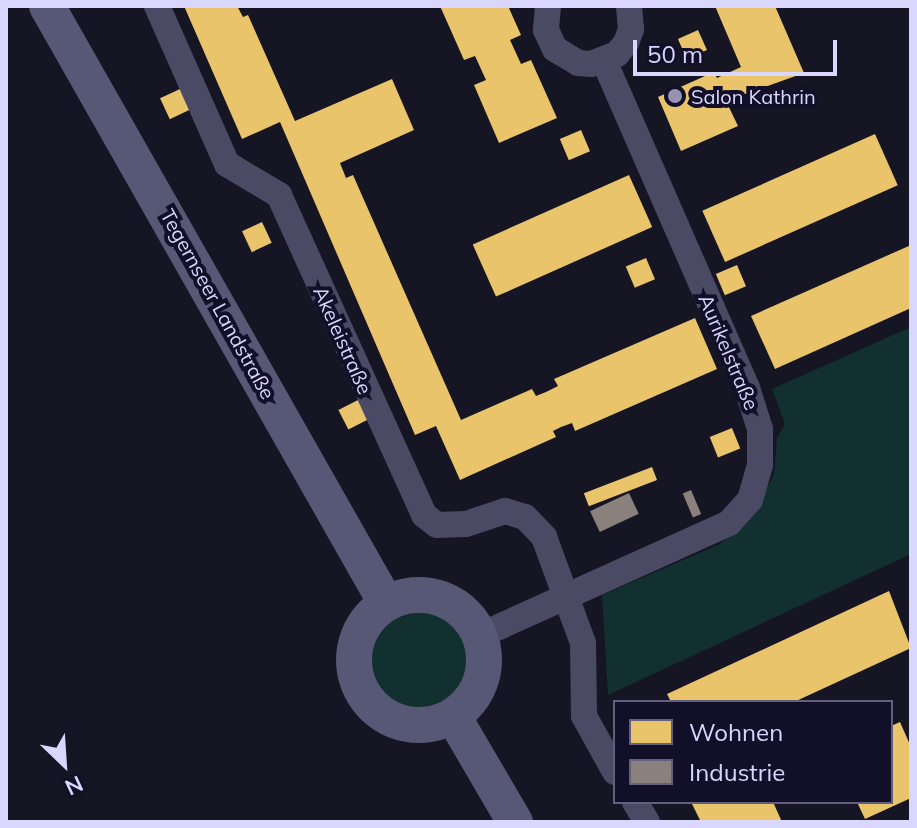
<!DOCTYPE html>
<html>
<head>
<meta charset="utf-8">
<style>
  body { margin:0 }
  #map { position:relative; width:917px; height:828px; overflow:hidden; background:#161523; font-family:Mulish,sans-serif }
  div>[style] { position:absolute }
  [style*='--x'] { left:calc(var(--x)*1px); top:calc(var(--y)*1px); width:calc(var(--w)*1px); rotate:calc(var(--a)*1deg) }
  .green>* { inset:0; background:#12302f }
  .round { border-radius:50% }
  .homes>* { inset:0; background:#e9c46a; transform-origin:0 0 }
  .industry>* { inset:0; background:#8a817c; transform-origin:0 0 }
  .street>* { height:26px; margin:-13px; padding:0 13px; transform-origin:13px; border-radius:13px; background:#4a4a64 }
  .secondary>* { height:36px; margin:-18px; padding:0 18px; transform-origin:18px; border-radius:18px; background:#575776 }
  .secondary>.ring { margin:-18px; padding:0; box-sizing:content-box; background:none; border:36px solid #575776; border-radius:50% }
  .dots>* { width:22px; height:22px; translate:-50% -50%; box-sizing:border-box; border:4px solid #120f29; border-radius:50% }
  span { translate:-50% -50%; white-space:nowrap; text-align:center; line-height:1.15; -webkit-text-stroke:8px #120f29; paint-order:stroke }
  .poi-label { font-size:20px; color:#dad7ff }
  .left { translate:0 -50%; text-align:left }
  .street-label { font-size:20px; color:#dad7ff }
  .frame { position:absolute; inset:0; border:8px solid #dad7ff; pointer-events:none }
  .legend { position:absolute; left:613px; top:700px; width:280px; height:104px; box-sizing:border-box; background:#120f29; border:2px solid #625f7f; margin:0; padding:10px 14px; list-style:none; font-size:24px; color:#dad7ff }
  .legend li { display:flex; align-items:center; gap:16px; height:40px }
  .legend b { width:40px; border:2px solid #625f7f }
  .north { position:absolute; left:24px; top:724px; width:80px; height:80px; -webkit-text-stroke:6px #120f29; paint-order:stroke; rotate:155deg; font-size:22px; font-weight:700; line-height:32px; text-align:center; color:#dad7ff }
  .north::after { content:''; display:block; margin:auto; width:28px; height:36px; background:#dad7ff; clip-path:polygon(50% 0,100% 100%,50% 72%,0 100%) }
  .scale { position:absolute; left:633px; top:40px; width:204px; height:36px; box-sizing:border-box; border:4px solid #dad7ff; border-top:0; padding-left:10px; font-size:24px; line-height:28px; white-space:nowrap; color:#dad7ff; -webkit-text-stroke:6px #120f29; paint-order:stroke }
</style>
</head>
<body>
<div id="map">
  <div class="green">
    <i style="clip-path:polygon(911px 327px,911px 554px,608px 695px,602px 595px,720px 544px,752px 515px,774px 474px,777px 438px,785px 424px,772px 389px)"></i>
    <i class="round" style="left:369px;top:613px;width:102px;height:102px"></i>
  </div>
  <div class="homes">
    <i style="clip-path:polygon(184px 6px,237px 6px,243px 17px,248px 15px,295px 121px,392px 79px,414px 130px,340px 163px,346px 178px,353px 175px,461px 420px,532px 389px,536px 396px,546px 392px,558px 386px,554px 379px,695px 318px,717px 369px,575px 431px,572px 423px,561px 427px,553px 431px,556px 437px,460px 480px,436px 426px,415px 435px,280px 122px,242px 139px)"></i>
    <i style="clip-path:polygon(440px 6px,508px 6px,521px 35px,510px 40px,521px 64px,531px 60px,557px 118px,499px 143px,474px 85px,486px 80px,475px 56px,464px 60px)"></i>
    <i style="clip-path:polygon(715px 6px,775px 6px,804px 73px,726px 101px,738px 126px,681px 151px,658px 97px,714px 72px,717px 78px,741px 67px)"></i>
    <i style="left:698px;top:30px;width:22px;height:22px;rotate:66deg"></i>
    <i style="left:180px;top:89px;width:23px;height:22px;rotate:65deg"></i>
    <i style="left:581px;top:130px;width:23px;height:23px;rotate:67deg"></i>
    <i style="left:875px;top:134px;width:56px;height:189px;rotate:66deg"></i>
    <i style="left:629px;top:175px;width:57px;height:171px;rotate:66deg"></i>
    <i style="left:262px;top:222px;width:23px;height:22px;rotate:65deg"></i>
    <i style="clip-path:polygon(911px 245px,911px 308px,775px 369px,751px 316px)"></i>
    <i style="left:646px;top:258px;width:23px;height:22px;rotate:67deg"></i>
    <i style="left:737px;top:265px;width:23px;height:23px;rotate:67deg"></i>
    <i style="left:358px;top:400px;width:22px;height:22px;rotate:63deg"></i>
    <i style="left:732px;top:428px;width:22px;height:24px;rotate:68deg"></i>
    <i style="left:652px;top:467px;width:14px;height:73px;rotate:69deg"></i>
    <i style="clip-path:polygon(889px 591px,911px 648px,794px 702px,671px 702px,667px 694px)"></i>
    <i style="clip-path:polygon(900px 722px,911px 747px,911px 798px,865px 819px,857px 802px,891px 802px,891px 726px)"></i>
    <i style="clip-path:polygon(691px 802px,773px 802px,782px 822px,701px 822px)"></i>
  </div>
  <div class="industry">
    <i style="left:691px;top:490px;width:26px;height:9px;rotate:67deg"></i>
    <i style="left:629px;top:493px;width:23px;height:43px;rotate:65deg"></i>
  </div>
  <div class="street">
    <i style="--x:157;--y:6;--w:173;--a:66.1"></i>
    <i style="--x:227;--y:164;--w:61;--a:30.8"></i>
    <i style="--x:279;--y:195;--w:351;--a:65.6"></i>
    <i style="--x:424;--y:515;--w:16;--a:38"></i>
    <i style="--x:437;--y:525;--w:29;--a:-2"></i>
    <i style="--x:466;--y:524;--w:41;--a:-18.4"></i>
    <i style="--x:505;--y:511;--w:21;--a:17"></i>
    <i style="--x:525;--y:517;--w:28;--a:46"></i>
    <i style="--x:544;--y:537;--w:113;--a:69.8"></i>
    <i style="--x:583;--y:643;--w:73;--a:89.2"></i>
    <i style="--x:584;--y:716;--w:64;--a:61"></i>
    <i style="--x:548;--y:6;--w:24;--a:95"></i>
    <i style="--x:546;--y:30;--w:21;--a:65"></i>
    <i style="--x:555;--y:49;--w:27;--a:31"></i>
    <i style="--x:578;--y:63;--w:13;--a:4"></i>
    <i style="--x:591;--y:64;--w:28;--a:-21"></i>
    <i style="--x:617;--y:54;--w:14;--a:-51"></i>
    <i style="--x:626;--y:43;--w:15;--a:-70"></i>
    <i style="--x:631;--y:29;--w:23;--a:-95"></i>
    <i style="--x:481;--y:635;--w:272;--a:-24.3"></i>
    <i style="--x:729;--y:523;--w:31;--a:-48"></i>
    <i style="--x:750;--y:500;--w:37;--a:-74"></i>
    <i style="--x:760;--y:464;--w:35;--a:-90"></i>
    <i style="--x:760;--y:429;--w:43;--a:-107.6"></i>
    <i style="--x:747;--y:388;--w:357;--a:-113.6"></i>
    <i style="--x:635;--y:802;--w:23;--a:59"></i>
  </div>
  <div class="secondary">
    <i style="--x:47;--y:6;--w:687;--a:60.41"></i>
    <i class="ring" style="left:354px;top:595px;width:94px;height:94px"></i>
    <i style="--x:453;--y:716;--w:123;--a:59.7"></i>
  </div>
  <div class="dots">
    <i style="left:675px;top:96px;background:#9593b2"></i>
  </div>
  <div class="poi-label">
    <span class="left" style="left:691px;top:96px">Salon Kathrin</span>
  </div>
  <div class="street-label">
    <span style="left:218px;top:304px;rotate:61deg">Tegernseer Landstraße</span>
    <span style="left:343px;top:340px;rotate:66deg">Akeleistraße</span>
    <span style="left:729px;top:352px;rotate:67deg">Aurikelstraße</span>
  </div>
  <div class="frame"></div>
  <ul class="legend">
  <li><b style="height:22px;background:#e9c46a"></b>Wohnen</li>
  <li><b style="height:22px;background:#8a817c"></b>Industrie</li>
  </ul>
  <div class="north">N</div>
  <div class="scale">50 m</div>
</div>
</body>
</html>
